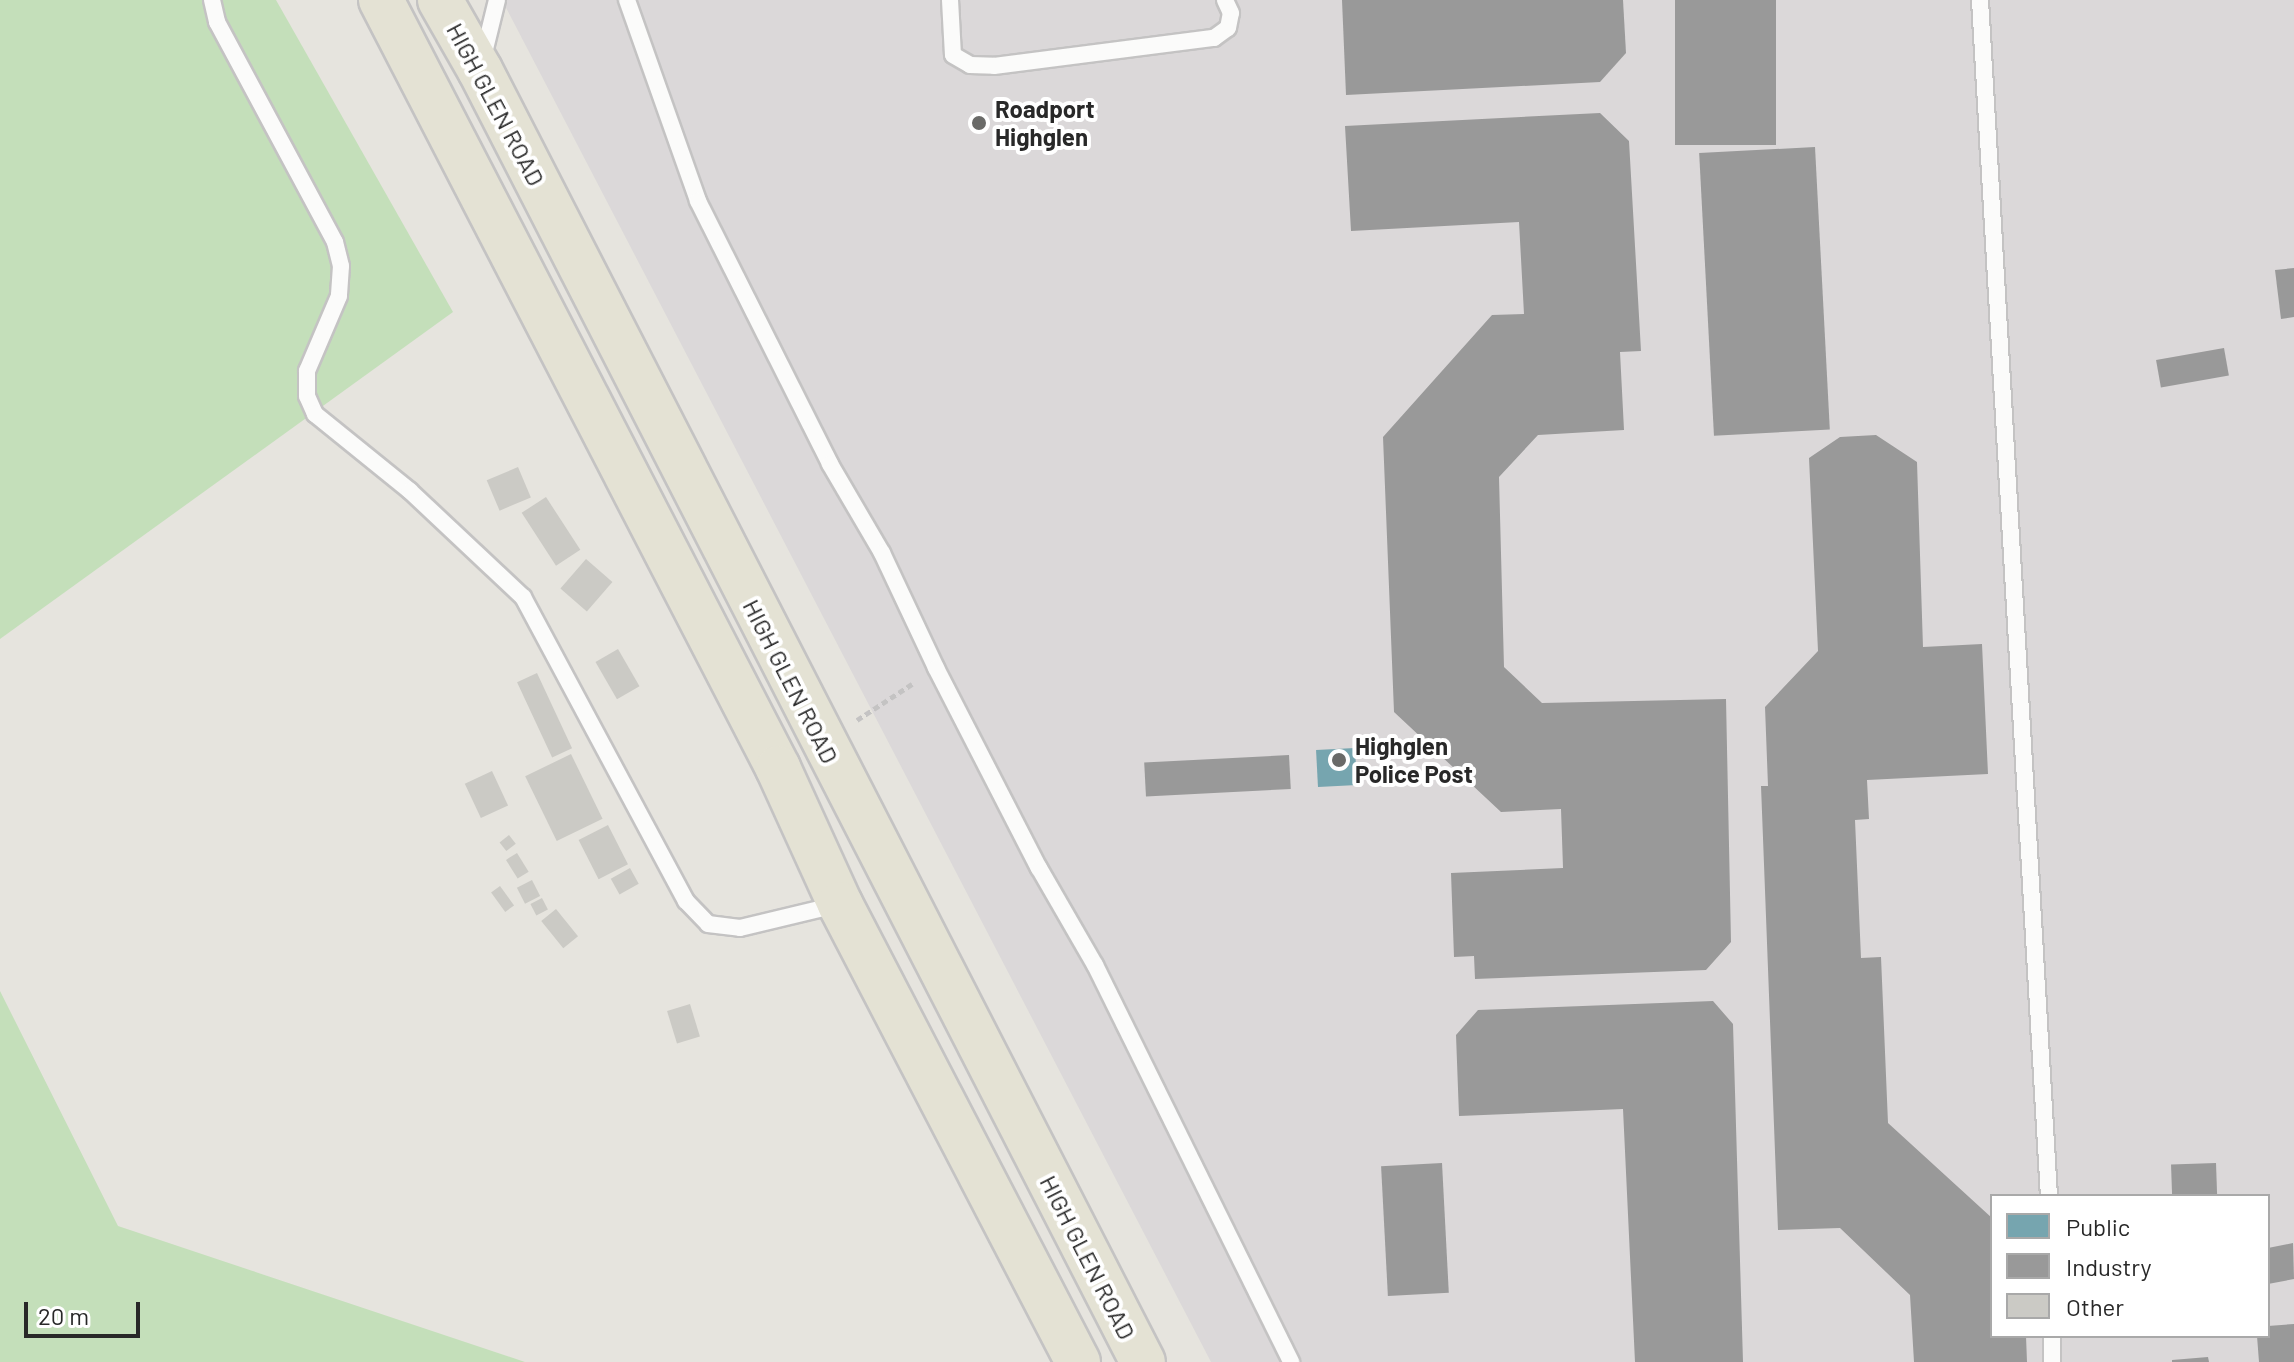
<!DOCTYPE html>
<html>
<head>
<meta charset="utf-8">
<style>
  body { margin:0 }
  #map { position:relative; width:2294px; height:1362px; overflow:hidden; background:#e6e4de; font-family:Barlow,sans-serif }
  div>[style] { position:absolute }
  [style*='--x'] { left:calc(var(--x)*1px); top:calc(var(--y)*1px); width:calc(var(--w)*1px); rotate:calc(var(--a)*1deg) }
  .industrial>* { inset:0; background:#dbd8d9 }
  .green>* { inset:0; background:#c4dfba }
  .public>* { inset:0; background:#76a5af; transform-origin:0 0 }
  .industry>* { inset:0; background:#999; transform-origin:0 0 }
  .building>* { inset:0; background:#cbcac5; transform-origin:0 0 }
  .path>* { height:5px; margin-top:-2.5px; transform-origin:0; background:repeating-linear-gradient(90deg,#c4c3c3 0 6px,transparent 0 10px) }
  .roads { filter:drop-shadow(2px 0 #c4c3c3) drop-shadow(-2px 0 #c4c3c3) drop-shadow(0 2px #c4c3c3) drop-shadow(0 -2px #c4c3c3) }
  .lane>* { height:16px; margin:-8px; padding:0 8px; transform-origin:8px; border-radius:8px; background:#fbfbfa }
  .primary>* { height:44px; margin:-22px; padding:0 22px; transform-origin:22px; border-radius:22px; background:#e4e2d4 }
  .dots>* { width:22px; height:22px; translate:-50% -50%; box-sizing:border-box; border:4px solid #fff; border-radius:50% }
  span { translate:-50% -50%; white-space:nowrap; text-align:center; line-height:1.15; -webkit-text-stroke:8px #fff; paint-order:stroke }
  .street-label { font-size:24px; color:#282828 }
  .poi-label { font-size:24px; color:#282828; font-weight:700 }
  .left { translate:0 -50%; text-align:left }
  .legend { position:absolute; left:1990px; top:1194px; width:280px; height:144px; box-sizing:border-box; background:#fff; border:2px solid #a9a9a9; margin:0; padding:10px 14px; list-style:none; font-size:24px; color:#282828 }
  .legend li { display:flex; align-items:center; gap:16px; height:40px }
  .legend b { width:40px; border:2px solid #a9a9a9 }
  .scale { position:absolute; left:24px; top:1302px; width:116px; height:36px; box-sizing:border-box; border:4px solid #282828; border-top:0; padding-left:10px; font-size:24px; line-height:28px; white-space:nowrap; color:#282828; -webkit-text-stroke:6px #fff; paint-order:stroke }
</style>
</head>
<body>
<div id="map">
  <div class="industrial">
    <i style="clip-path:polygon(evenodd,502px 0,2294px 0,2294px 1362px,1211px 1362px,502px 0,1992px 1196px,2268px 1196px,2268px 1336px,1992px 1336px,1992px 1196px)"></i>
  </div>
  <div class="green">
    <i style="clip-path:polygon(0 0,276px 0,453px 312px,0 639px)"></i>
    <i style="clip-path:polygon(0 991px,118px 1226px,525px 1362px,0 1362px)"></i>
  </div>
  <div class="public">
    <i style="left:1355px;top:748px;width:37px;height:39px;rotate:87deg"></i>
  </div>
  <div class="industry">
    <i style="clip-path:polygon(1342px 0,1623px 0,1626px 53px,1600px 82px,1346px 95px)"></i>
    <i style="left:1675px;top:0;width:101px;height:145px"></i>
    <i style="clip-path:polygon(1600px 113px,1629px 141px,1641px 351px,1620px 352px,1624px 430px,1538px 435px,1499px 477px,1504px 667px,1542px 703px,1726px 699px,1731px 942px,1706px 970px,1475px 979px,1474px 956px,1454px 957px,1451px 873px,1563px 868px,1561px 809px,1501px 812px,1394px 712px,1383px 437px,1492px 315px,1524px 314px,1519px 222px,1351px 231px,1345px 126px)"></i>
    <i style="left:1815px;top:147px;width:283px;height:116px;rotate:87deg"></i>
    <i style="clip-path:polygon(2294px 268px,2294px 317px,2281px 319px,2275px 270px)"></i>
    <i style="left:2224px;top:348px;width:28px;height:69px;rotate:80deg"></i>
    <i style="clip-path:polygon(1876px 435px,1917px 462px,1923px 647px,1982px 644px,1988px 774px,1867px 780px,1869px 819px,1855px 820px,1861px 958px,1881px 957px,1888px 1123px,1992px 1218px,1992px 1336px,2026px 1336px,2027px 1362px,1914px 1362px,1910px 1295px,1840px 1228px,1778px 1230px,1761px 786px,1768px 786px,1765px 707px,1818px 651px,1809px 458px,1840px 437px)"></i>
    <i style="left:1289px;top:755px;width:34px;height:145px;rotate:87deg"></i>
    <i style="clip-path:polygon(1713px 1001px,1733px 1024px,1743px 1362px,1635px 1362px,1623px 1109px,1459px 1116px,1456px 1035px,1478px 1010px)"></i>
    <i style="left:1442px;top:1163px;width:130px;height:61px;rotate:87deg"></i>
    <i style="left:2216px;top:1163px;width:33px;height:45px;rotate:88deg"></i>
    <i style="clip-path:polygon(2293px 1243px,2294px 1279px,2268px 1284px,2268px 1248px)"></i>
    <i style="clip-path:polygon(2294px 1324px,2294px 1362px,2259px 1362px,2257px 1336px,2268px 1336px,2268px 1326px)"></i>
    <i style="clip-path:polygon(2208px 1357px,2209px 1362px,2172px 1362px,2172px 1360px)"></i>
  </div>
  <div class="building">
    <i style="left:518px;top:467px;width:33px;height:34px;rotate:67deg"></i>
    <i style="left:546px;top:497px;width:63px;height:29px;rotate:57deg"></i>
    <i style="left:586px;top:559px;width:35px;height:39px;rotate:41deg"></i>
    <i style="left:618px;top:649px;width:43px;height:26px;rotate:60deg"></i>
    <i style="left:537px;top:673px;width:83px;height:22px;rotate:65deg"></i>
    <i style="left:571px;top:754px;width:72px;height:51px;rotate:64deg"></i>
    <i style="left:492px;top:771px;width:38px;height:30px;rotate:65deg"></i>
    <i style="left:608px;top:825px;width:44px;height:33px;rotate:63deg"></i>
    <i style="left:509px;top:835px;width:11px;height:12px;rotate:52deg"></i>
    <i style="left:517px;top:853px;width:22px;height:13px;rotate:58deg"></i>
    <i style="left:630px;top:868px;width:18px;height:22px;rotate:61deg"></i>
    <i style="left:532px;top:880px;width:18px;height:17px;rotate:63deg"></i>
    <i style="left:500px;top:886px;width:24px;height:11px;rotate:54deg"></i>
    <i style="left:542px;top:898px;width:13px;height:13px;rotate:63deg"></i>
    <i style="left:556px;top:909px;width:35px;height:19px;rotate:51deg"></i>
    <i style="left:690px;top:1004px;width:34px;height:24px;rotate:73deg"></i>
  </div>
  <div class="path">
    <i style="--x:857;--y:720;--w:66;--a:-33.2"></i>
  </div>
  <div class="roads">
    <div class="lane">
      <i style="--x:212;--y:0;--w:23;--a:77"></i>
      <i style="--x:217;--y:22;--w:250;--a:61.8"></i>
      <i style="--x:335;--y:242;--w:25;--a:76"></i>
      <i style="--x:341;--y:266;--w:30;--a:94"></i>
      <i style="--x:339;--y:296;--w:82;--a:113.1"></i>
      <i style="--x:307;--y:371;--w:25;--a:90"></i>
      <i style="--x:307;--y:396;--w:20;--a:66"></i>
      <i style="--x:315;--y:414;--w:122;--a:39"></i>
      <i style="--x:410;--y:491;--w:155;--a:43.2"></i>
      <i style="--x:523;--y:597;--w:345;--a:61.8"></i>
      <i style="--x:686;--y:901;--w:32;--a:46"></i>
      <i style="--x:708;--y:924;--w:32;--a:7"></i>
      <i style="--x:740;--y:928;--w:103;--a:-13.5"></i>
      <i style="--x:627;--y:0;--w:213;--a:70.5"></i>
      <i style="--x:698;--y:201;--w:294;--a:63.3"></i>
      <i style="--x:830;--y:464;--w:103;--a:59.7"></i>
      <i style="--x:882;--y:553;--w:127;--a:64.8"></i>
      <i style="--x:936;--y:668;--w:225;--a:62.8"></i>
      <i style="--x:1039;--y:868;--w:112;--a:60"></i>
      <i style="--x:1095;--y:965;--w:443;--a:63.7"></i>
      <i style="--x:950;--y:0;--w:55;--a:86.9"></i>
      <i style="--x:953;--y:55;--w:20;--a:30"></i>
      <i style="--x:970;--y:65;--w:24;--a:2"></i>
      <i style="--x:994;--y:66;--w:222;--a:-7.3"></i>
      <i style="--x:1214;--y:38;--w:17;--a:-36"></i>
      <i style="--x:1228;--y:28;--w:15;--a:-79"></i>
      <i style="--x:1231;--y:13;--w:14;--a:-115"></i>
      <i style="--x:1980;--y:0;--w:1198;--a:86.7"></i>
      <i style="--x:483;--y:57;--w:59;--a:-76.2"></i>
      <i style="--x:2052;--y:1336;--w:26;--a:90"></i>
    </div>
    <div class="primary">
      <i style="--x:381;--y:0;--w:865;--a:62.66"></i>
      <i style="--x:778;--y:768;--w:149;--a:65.5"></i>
      <i style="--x:840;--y:904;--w:516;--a:62.54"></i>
      <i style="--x:440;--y:0;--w:81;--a:60.3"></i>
      <i style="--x:480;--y:70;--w:1452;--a:62.84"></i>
    </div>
  </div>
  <div class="dots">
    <i style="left:979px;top:123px;background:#6a6a68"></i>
    <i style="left:1339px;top:760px;background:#6a6a68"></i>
  </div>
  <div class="street-label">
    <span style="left:496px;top:104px;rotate:62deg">HIGH GLEN ROAD</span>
    <span style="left:791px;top:681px;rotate:63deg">HIGH GLEN ROAD</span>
    <span style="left:1088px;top:1257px;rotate:63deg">HIGH GLEN ROAD</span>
  </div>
  <div class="poi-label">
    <span class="left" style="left:995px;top:123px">Roadport<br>Highglen</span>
    <span class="left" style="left:1355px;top:760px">Highglen<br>Police Post</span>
  </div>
  <ul class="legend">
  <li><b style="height:22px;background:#76a5af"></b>Public</li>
  <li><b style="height:22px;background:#999"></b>Industry</li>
  <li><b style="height:22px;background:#cbcac5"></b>Other</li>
  </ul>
  <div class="scale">20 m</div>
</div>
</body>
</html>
